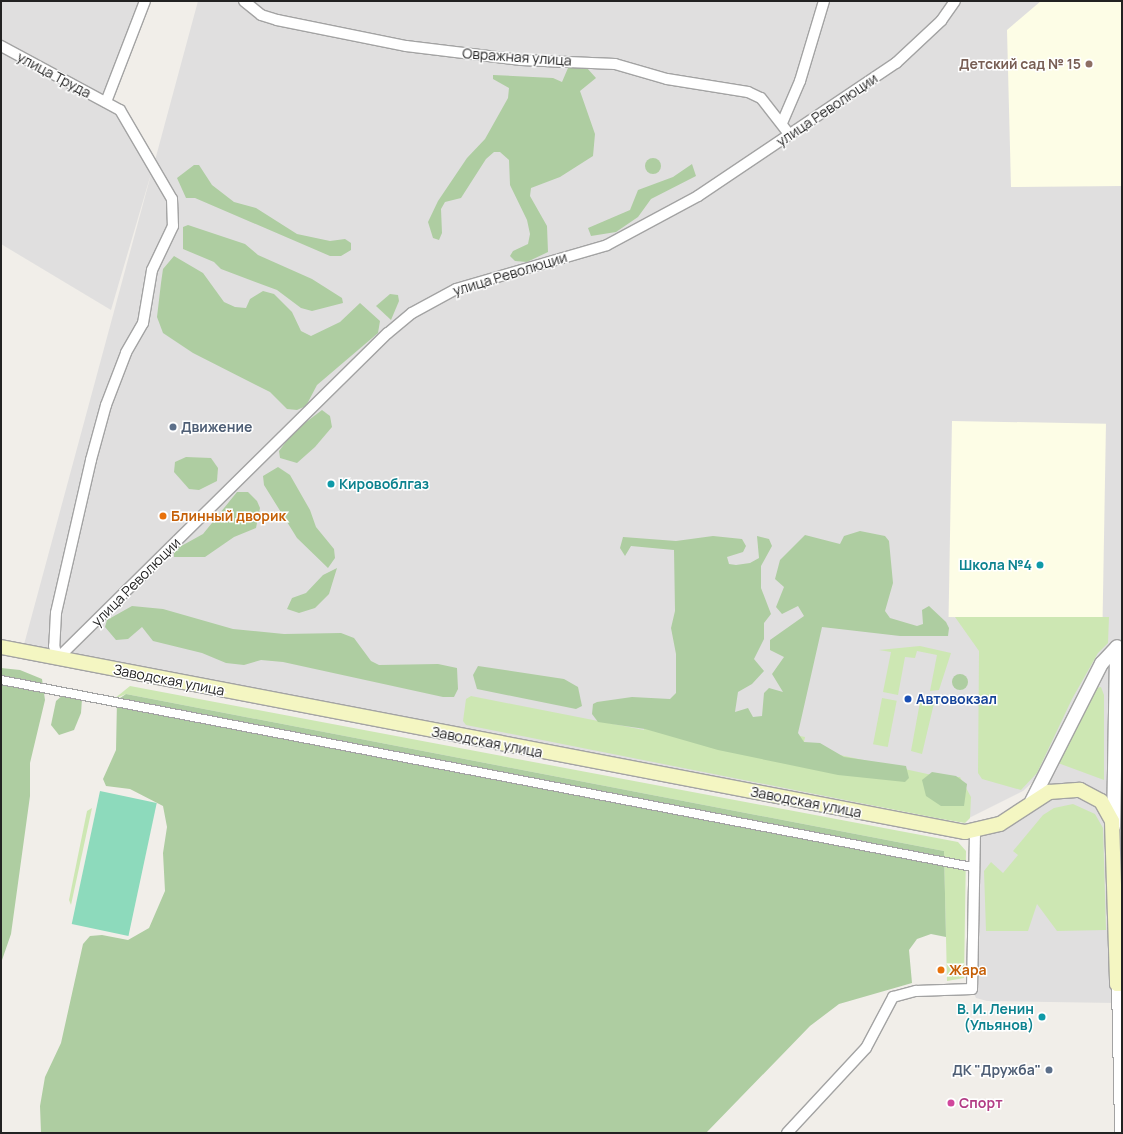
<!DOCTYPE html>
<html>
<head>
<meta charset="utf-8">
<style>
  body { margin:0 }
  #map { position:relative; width:1123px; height:1134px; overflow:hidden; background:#f1eee9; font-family:Manrope,sans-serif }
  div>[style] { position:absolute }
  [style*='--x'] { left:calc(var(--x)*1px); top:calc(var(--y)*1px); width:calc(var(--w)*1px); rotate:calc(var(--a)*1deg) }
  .residential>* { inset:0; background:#e0dfdf }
  .education>* { inset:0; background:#fdfde6; transform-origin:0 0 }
  .grass>* { inset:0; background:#cde7b3; transform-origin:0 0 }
  .forest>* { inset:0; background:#aecda1 }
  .round { border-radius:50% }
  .pitch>* { inset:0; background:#8ddabc; transform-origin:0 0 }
  .roads { filter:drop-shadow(1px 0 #a3a3a3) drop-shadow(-1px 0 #a3a3a3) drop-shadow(0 1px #a3a3a3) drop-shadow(0 -1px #a3a3a3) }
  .pedestrian>* { height:8px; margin:-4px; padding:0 4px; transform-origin:4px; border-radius:4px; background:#fff }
  .minor>* { height:10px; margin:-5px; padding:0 5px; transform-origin:5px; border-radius:5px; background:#fff }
  .tertiary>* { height:13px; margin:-6.5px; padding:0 6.5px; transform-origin:6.5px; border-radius:6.5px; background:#fff }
  .secondary>* { height:14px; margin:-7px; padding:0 7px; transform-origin:7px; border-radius:7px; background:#f4f6c2 }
  .dots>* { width:11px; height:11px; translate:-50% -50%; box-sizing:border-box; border:2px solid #fff; border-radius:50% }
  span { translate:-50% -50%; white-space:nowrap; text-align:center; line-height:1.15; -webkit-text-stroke:3px #fff; paint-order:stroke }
  .street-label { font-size:14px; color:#222 }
  .education-label { font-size:14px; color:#785e54; font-weight:700 }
  .right { translate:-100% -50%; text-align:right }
  .service-label { font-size:14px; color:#4e5e75; font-weight:700 }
  .left { translate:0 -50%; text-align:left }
  .culture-label { font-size:14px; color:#0d838f; font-weight:700 }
  .food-label { font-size:14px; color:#c56008; font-weight:700 }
  .transit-label { font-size:14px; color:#164399; font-weight:700 }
  .hotel-label { font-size:14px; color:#b23c85; font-weight:700 }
  .frame { position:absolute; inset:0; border:2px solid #222; pointer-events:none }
</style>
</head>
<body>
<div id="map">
  <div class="residential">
    <i style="clip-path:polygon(1px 1px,145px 1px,107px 103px,120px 109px,154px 164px,198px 1px,1122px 1px,1122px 1133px,1117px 1003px,987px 1001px,976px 998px,972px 989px,975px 832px,1024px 806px,1037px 778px,1023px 791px,967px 819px,701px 782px,22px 652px,153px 167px,111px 310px,1px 244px)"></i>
  </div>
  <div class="education">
    <i style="clip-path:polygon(1041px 1px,1122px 1px,1122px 186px,1011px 187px,1007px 30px)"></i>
    <i style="left:952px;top:421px;width:154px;height:196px;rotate:1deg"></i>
  </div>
  <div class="grass">
    <i style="clip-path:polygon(955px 617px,1109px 617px,1108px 643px,1098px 653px,1072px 699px,1037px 773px,1021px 790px,982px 779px,978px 773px,979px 651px)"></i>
    <i style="clip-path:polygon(920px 646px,951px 653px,939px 690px,930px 691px,937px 655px,917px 651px,915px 658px,905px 657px,898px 695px,883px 692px,891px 652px,879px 650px)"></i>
    <i style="clip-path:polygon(130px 686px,958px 842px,966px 851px,964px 978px,947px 981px,944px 851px,126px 694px,114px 699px)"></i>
    <i style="clip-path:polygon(1101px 687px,1104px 695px,1104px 780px,1058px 763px,1095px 688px)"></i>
    <i style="clip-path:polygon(471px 696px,644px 730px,646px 714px,664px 709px,805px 737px,803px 747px,946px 778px,960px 777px,971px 797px,970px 818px,965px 823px,936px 818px,466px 725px,463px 721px,466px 699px)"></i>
    <i style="clip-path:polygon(929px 697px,935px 699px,922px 754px,911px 751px,920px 702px,928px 703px)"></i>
    <i style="left:882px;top:698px;width:15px;height:47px;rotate:11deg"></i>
    <i style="clip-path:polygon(1073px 804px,1095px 814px,1103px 828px,1106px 930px,1057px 931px,1037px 904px,1028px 931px,986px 931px,984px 871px,991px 862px,1003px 873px,1018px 855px,1013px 851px,1043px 815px,1054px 808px)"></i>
    <i style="clip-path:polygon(92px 808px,71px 905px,69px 900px,87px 811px)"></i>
  </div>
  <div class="forest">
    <i style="clip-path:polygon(579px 65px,587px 68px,596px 78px,580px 91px,595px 134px,593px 156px,560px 177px,531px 188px,530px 196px,547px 226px,548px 252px,527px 262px,515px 261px,510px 256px,513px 251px,528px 244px,530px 234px,527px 220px,510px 185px,509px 160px,500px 152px,494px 152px,486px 159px,461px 198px,445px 202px,441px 209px,442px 233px,439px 240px,433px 238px,428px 222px,438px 201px,467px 158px,485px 139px,508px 98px,509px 88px,493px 79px,493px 75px,553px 78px,562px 82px,568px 68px)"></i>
    <i class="round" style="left:645px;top:158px;width:16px;height:16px"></i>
    <i style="clip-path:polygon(692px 164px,696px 176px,651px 199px,638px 217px,616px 232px,591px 236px,588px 228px,630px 210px,638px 190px,673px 177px)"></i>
    <i style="clip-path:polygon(194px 165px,199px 165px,212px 185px,234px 202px,256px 208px,297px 234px,330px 241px,345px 239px,351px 243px,351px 250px,341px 256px,330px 256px,195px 198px,186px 198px,177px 178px)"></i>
    <i style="clip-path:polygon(188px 225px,245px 244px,258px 255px,312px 279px,342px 298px,343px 303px,312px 311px,301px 308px,277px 290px,221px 269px,214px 262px,183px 249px,183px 227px)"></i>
    <i style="clip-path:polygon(174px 256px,203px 273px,224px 302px,235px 307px,246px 308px,250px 299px,263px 291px,274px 294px,292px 312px,301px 331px,311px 336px,340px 322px,360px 303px,380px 321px,378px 333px,317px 385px,306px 406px,297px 410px,287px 409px,270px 392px,193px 353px,163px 333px,157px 317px,161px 283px,163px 269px)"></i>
    <i style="clip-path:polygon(390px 294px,398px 295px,399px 301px,391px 320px,376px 306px)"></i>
    <i style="clip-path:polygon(322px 410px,330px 416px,332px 427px,315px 447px,297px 463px,280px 458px,279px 451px,293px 432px)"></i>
    <i style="clip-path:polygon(186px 457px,211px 458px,218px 468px,217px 481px,199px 490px,189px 489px,174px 472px,175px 462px)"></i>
    <i style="clip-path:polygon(278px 467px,290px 475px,310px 510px,316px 527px,334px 549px,335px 558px,328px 568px,297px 538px,264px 485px,263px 476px)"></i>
    <i style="clip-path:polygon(237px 492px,248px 492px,257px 501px,260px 508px,256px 528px,234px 537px,205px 557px,174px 557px,174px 550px,203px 534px)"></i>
    <i style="clip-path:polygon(860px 531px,885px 536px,889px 541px,893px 583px,885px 611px,890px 618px,917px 626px,923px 624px,922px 610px,929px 606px,946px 622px,949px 628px,948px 636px,900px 636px,822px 627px,798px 733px,804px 742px,820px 743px,844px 757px,906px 766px,909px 778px,905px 782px,838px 775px,718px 750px,645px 729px,598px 722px,592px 714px,593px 704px,597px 702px,632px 697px,670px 699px,676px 693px,676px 654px,671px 628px,675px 611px,674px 550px,631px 546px,625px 556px,620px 548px,623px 537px,676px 541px,713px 536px,742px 539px,746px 546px,743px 552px,727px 557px,729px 564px,736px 565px,750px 563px,759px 558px,757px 536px,769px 539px,772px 546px,761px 566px,761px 588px,771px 614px,764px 623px,764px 639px,754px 659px,764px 671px,752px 684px,738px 692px,735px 712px,748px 708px,753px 717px,762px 716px,764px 693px,769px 688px,783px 692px,772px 674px,784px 657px,770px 650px,770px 640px,804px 616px,798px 606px,782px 614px,776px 607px,784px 587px,775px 579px,780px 560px,805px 535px,840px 544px,844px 536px)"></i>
    <i style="clip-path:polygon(337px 568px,329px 594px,315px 608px,299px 613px,287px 609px,292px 598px,306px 593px,323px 575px)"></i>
    <i style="clip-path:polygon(132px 606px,163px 609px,233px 629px,284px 634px,341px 633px,354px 638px,371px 661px,379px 665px,438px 664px,457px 668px,458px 689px,454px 697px,443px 697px,283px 662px,261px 660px,244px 665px,226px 663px,202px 653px,153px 641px,142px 627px,128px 639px,116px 640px,105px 627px,107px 620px)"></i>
    <i style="clip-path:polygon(478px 666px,564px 679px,578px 687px,582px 706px,576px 709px,477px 689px,473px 675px)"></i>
    <i style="clip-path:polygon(1px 668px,20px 670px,42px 679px,45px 700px,30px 763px,30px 796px,11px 934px,1px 963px)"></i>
    <i class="round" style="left:952px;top:674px;width:16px;height:16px"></i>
    <i style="clip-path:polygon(126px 694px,944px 851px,946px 937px,931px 934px,917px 939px,909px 950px,912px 983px,839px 1004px,810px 1026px,706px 1133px,41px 1133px,40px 1106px,45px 1077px,61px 1043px,83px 944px,90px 936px,102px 935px,128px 940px,149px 928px,165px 891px,163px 853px,167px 827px,163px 806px,130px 789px,106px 786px,103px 779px,116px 750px,117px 700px)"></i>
    <i style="clip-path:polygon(63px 695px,82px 699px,81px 713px,74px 730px,59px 735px,51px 725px,56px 701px)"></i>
    <i style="clip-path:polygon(932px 772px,956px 776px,967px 784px,964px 806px,941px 806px,926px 796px,922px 780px)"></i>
  </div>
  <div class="pitch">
    <i style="left:100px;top:791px;width:58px;height:136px;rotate:12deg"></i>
  </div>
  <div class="roads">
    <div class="pedestrian">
      <i style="--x:1;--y:680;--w:989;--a:10.9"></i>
    </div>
    <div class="minor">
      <i style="--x:244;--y:1;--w:22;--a:39"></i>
      <i style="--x:261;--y:15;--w:17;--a:17"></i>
      <i style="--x:277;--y:20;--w:132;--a:11.4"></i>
      <i style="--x:406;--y:46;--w:116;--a:6.9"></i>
      <i style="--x:521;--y:60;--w:94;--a:2.4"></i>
      <i style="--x:615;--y:64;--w:54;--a:16.1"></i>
      <i style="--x:667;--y:79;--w:82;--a:9.1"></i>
      <i style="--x:748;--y:92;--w:14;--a:25"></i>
      <i style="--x:761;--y:98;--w:46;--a:52.1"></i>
      <i style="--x:1;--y:46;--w:135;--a:28.3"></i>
      <i style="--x:120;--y:110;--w:103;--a:59.7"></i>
      <i style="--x:172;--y:199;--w:27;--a:88"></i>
      <i style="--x:173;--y:226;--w:49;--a:115.5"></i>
      <i style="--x:152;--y:270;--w:54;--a:99.6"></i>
      <i style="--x:143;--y:323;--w:34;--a:120"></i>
      <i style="--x:126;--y:353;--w:56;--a:111"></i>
      <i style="--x:106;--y:405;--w:57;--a:105.3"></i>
      <i style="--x:91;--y:460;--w:157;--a:102.9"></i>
      <i style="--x:56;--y:613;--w:33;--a:93"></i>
      <i style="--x:54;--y:646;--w:13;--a:72"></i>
      <i style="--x:58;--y:658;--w:463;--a:-44.6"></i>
      <i style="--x:388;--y:333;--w:31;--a:-40"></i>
      <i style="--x:412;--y:313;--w:50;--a:-28.6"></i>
      <i style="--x:456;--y:289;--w:157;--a:-16.2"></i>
      <i style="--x:607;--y:245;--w:103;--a:-28.3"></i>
      <i style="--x:698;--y:196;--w:239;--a:-33.9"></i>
      <i style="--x:896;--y:63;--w:62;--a:-43"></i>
      <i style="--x:941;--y:21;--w:24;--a:-55"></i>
      <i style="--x:106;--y:102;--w:108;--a:-68.9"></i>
      <i style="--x:782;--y:123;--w:46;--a:-66.8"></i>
      <i style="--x:800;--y:81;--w:84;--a:-73.3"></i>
      <i style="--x:1117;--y:984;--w:149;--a:88.8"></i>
      <i style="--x:787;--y:1133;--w:116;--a:-47.1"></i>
      <i style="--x:866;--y:1048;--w:58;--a:-62.1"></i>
      <i style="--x:893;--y:997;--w:24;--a:-15"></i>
      <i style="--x:916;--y:991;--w:56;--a:-2"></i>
      <i style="--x:972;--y:989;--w:157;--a:-88.9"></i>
    </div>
    <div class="tertiary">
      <i style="--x:1031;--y:801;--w:155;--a:-63.1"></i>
      <i style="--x:1101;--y:663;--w:23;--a:-47"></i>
      <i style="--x:1113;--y:826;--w:179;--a:-89"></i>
    </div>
    <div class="secondary">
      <i style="--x:1;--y:647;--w:982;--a:10.86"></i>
      <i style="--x:965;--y:832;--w:36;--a:-13"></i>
      <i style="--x:1000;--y:824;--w:59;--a:-33.1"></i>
      <i style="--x:1049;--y:792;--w:31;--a:-4"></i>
      <i style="--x:1080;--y:790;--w:24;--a:28"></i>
      <i style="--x:1101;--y:801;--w:23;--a:61"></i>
      <i style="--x:1112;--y:821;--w:163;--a:88.2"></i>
      <i style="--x:1117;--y:984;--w:5;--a:0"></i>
    </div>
  </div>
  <div class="dots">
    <i style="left:1089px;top:64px;background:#8d6e63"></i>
    <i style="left:173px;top:427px;background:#5c6f8a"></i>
    <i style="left:331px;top:484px;background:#0f9aa8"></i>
    <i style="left:163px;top:516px;background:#e8710a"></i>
    <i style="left:1040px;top:565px;background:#0f9aa8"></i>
    <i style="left:908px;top:699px;background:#1a4fb4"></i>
    <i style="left:941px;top:970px;background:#e8710a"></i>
    <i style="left:1042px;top:1017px;background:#0f9aa8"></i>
    <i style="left:1049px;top:1070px;background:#5c6f8a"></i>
    <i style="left:951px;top:1103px;background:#d1479c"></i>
  </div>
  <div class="street-label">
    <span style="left:517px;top:57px;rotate:4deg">Овражная улица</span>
    <span style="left:54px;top:75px;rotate:28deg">улица Труда</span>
    <span style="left:827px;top:110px;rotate:-34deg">улица Революции</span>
    <span style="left:510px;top:274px;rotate:-17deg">улица Революции</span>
    <span style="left:136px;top:582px;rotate:-45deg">улица Революции</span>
    <span style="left:169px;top:680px;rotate:11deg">Заводская улица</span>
    <span style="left:487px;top:742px;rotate:11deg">Заводская улица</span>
    <span style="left:806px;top:802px;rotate:11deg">Заводская улица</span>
  </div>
  <div class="education-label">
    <span class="right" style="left:1081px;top:64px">Детский сад № 15</span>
  </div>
  <div class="service-label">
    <span class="left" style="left:181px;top:427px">Движение</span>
    <span class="right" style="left:1041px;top:1070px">ДК "Дружба"</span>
  </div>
  <div class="culture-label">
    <span class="left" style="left:339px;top:484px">Кировоблгаз</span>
    <span class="right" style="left:1032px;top:565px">Школа №4</span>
    <span class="right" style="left:1034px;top:1017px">В. И. Ленин<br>(Ульянов)</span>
  </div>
  <div class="food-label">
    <span class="left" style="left:171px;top:516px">Блинный дворик</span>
    <span class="left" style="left:949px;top:970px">Жара</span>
  </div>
  <div class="transit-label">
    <span class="left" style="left:916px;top:699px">Автовокзал</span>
  </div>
  <div class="hotel-label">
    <span class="left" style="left:959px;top:1103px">Спорт</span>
  </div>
  <div class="frame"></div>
</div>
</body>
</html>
